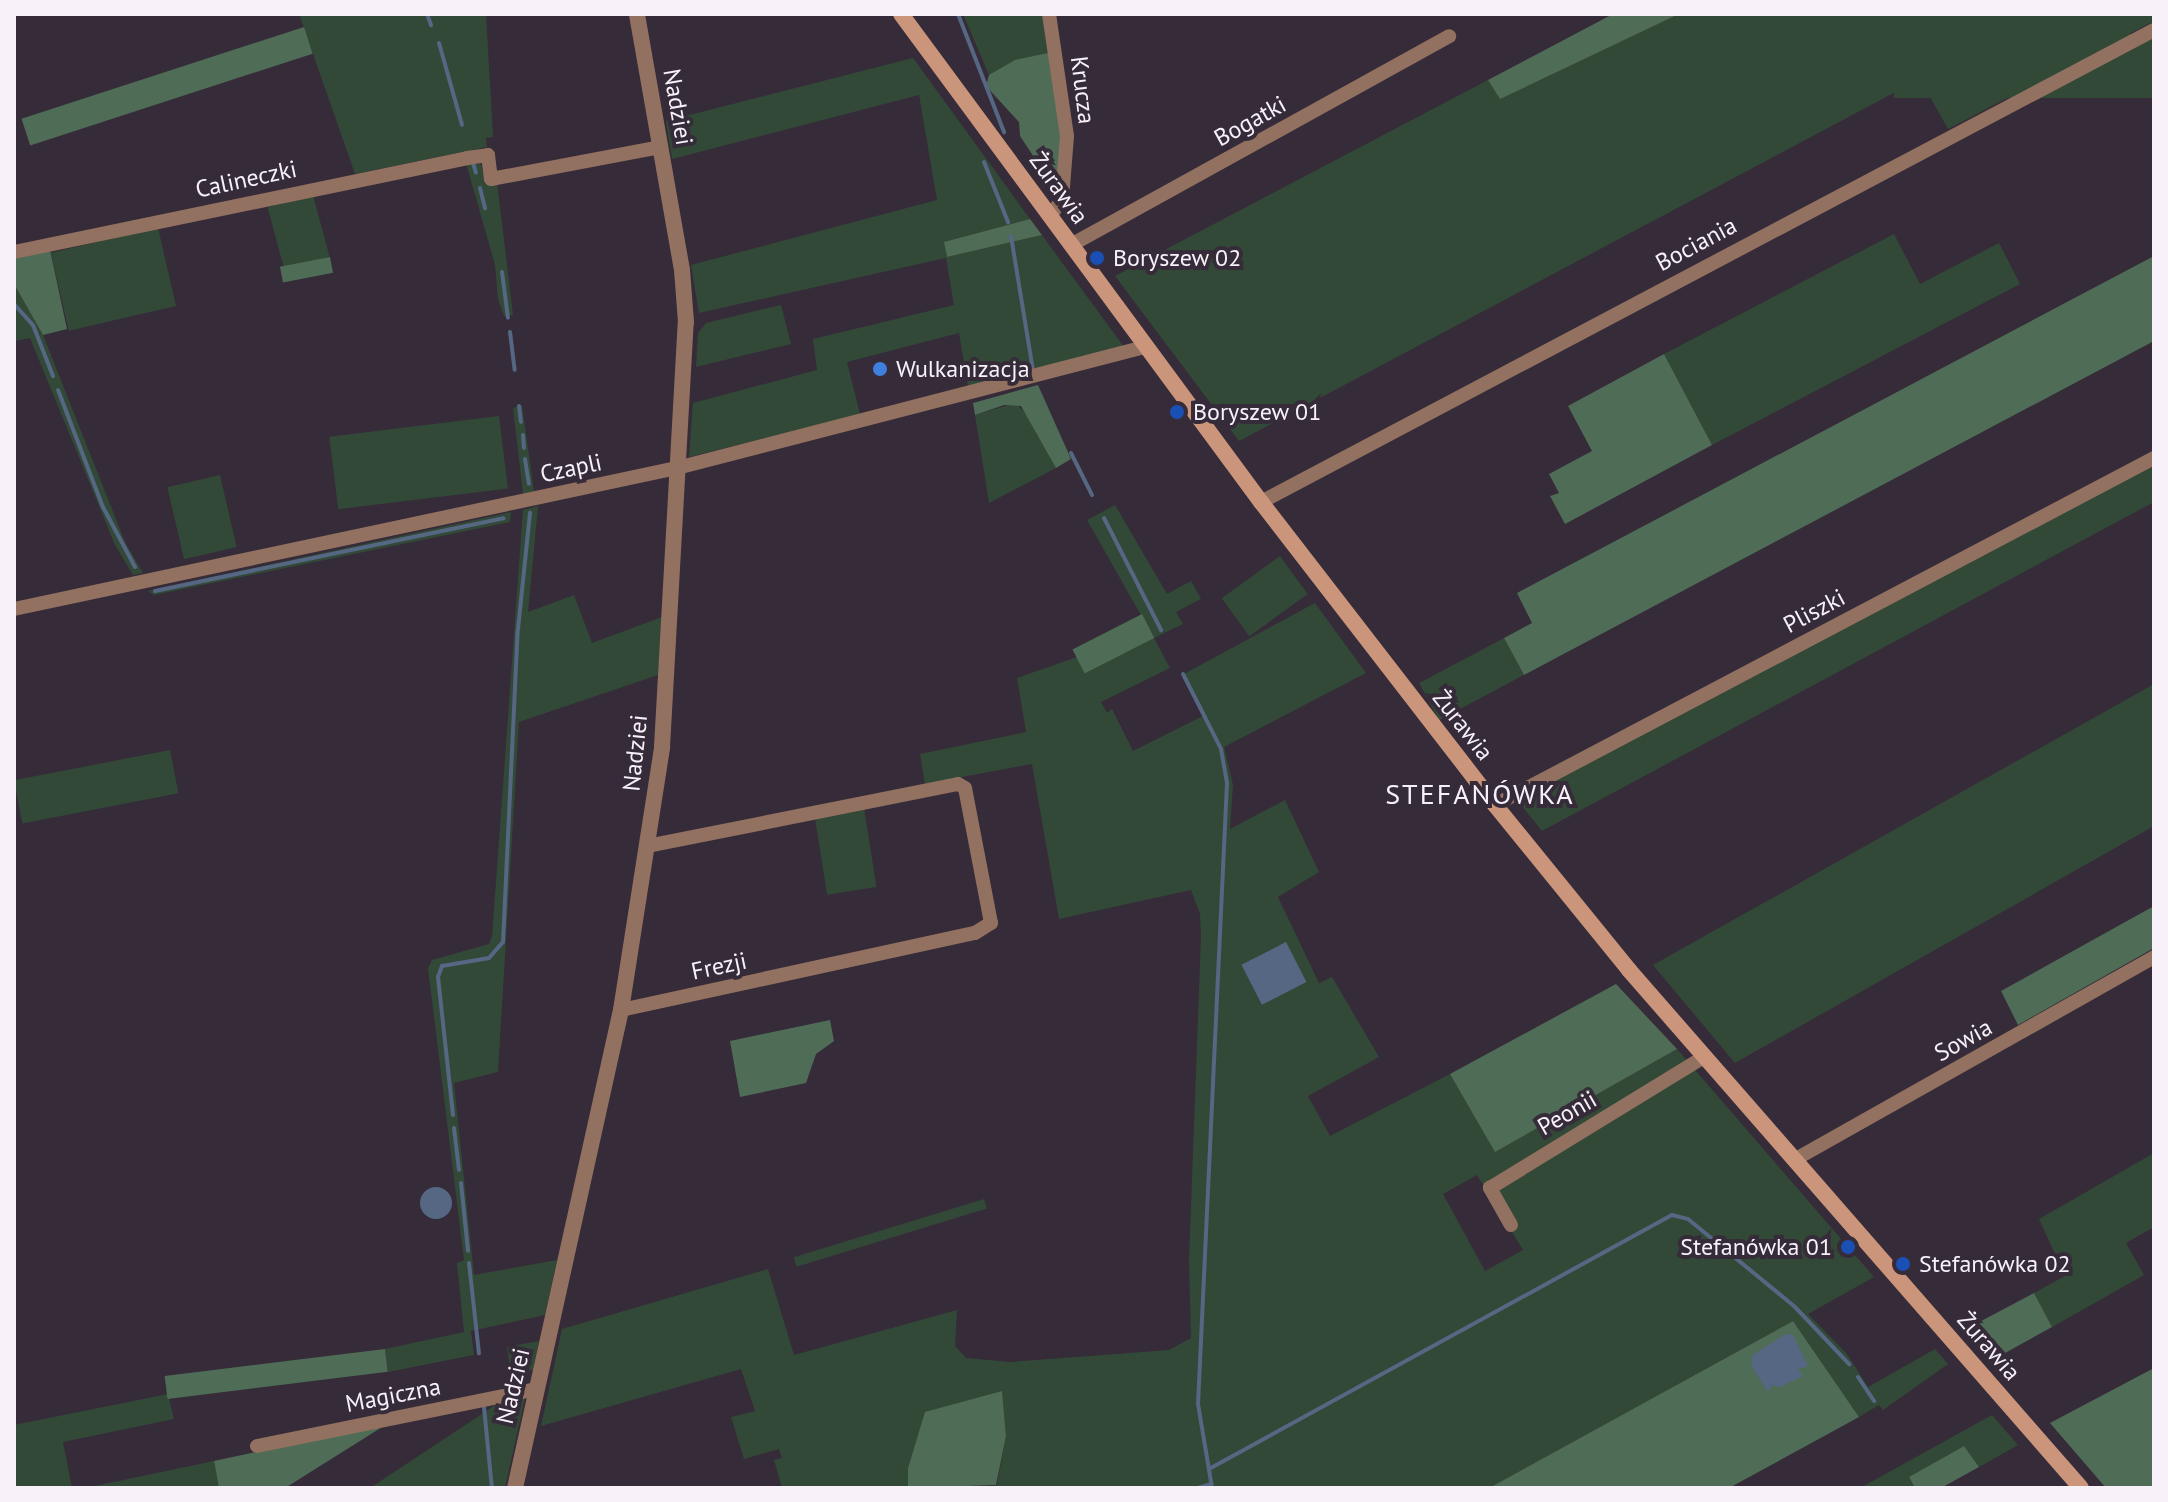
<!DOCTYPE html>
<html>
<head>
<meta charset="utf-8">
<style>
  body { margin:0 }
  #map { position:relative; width:2168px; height:1502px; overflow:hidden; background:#362b39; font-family:"PT Sans",sans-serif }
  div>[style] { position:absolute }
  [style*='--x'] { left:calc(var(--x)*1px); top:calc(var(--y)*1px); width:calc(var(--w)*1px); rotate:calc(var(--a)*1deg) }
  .green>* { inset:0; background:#324937; transform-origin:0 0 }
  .forest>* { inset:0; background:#4f6d56; transform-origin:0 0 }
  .water>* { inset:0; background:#556783; transform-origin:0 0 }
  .round { border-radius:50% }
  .stream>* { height:4px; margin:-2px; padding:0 2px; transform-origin:2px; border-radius:2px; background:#556783 }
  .minor>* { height:14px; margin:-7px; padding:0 7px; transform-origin:7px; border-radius:7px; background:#937160 }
  .tertiary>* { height:16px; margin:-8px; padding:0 8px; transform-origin:8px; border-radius:8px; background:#937160 }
  .secondary>* { height:16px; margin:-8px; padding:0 8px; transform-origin:8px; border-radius:8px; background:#cb957b }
  .dots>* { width:22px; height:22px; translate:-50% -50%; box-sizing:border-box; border:4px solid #362b39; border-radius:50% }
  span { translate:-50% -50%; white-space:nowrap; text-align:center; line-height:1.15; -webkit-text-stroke:8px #362b39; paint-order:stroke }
  .street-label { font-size:24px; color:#f8f1fa }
  .poi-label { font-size:24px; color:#f8f1fa }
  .left { translate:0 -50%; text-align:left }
  .right { translate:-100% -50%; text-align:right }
  .quarter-label { font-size:28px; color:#f8f1fa; letter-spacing:2px }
  .frame { position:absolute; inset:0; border:16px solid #f8f1fa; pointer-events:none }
</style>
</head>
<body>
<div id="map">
  <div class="green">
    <i style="clip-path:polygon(299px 14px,486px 14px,493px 137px,486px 138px,487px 147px,355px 174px)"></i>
    <i style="clip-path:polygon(963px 14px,1045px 14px,1053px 52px,989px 75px)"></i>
    <i style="clip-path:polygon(1679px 14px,2154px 14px,2154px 21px,1948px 129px,1920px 79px,1239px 441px,1115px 276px,1488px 80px,1500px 98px)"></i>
    <i style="left:2154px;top:34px;width:64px;height:260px;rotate:90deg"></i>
    <i style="clip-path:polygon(913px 58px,1030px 219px,945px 242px,947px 257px,1042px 235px,1124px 347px,968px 387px,959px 333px,847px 362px,860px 414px,689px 457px,693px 403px,817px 370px,813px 339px,954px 305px,946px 258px,699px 313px,691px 265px,937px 200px,919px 95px,672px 159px,666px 121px)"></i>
    <i style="clip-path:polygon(466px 163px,481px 164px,485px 184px,497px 182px,513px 315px,504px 316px,498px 299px,495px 265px)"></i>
    <i style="left:313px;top:195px;width:64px;height:47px;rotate:75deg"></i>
    <i style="left:158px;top:228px;width:80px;height:110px;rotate:77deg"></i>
    <i style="clip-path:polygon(1894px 234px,1920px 284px,1999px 243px,2020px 284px,1712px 445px,1664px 354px)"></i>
    <i style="clip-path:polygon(14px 284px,43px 335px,125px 542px,143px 573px,133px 575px,115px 545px,30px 338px,14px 341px)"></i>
    <i style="clip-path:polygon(781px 305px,791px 344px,696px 367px,698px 333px,706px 323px)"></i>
    <i style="clip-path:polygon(1015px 403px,1031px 418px,1056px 468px,989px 503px,975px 415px)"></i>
    <i style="clip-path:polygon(522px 405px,534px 491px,523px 494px,513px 408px)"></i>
    <i style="left:499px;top:416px;width:73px;height:171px;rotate:83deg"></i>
    <i style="clip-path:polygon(2154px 462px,2154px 502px,1542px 831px,1516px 799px)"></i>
    <i style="left:220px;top:475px;width:74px;height:54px;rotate:77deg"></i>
    <i style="clip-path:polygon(evenodd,1115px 505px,1167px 594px,1191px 581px,1201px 599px,1176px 612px,1183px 624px,1154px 638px,1170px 668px,1101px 702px,1107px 713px,1112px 709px,1133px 751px,1203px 716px,1182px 675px,1315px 603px,1366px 673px,1224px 747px,1233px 785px,1230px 829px,1285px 800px,1319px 872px,1278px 897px,1319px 983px,1332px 977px,1379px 1057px,1308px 1096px,1330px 1136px,1450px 1074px,1495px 1151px,1677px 1049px,1874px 1277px,1808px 1314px,1847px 1354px,1868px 1387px,1935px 1349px,1948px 1364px,1883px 1410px,1879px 1405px,1859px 1417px,1793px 1321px,1489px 1488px,987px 1488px,997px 1485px,1006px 1436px,1002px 1391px,925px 1413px,908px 1468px,908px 1488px,782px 1488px,774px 1460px,782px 1458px,779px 1449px,744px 1459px,731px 1417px,755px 1411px,741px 1369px,541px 1426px,562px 1329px,768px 1269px,794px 1355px,957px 1310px,955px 1346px,966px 1358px,1011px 1362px,1169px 1350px,1191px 1338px,1189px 1260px,1201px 937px,1200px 914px,1191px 890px,1059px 919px,1032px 764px,925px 784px,920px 754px,1026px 732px,1017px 678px,1077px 657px,1086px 673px,1154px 638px,1087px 520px,1115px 505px,1477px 1175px,1523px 1250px,1485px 1271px,1443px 1194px,1477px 1175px)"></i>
    <i style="clip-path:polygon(538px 506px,528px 612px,574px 595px,592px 643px,662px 617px,658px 675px,519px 722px,498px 1072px,454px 1083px,474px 1275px,557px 1260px,545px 1315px,471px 1331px,474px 1355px,388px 1372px,385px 1349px,464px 1332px,457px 1263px,464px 1260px,428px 968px,432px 960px,489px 944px,492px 937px,523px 510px)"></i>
    <i style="clip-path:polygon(511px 512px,510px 522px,154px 595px,148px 591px)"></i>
    <i style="left:1280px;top:556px;width:47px;height:72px;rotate:54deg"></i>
    <i style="left:1504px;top:638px;width:42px;height:96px;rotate:62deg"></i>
    <i style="clip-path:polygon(2154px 684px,2154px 826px,1735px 1063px,1653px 965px)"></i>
    <i style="left:170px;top:750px;width:44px;height:159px;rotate:79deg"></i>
    <i style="left:864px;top:808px;width:80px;height:50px;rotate:81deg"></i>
    <i style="clip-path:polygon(2154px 1153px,2154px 1227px,2126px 1243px,2144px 1275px,2052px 1327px,2034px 1293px,2065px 1276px,2039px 1219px)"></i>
    <i style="left:984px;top:1199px;width:10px;height:199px;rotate:73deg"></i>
    <i style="clip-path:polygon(539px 1341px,533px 1370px,511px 1374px,507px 1347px)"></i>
    <i style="clip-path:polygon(168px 1394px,174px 1419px,63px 1442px,72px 1488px,14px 1488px,14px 1425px)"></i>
    <i style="clip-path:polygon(526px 1394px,505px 1488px,370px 1488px,506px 1398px)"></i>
    <i style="clip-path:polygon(1992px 1415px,2018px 1445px,1979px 1467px,1964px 1446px,1909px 1477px,1915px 1488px,1860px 1488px)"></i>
    <i style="clip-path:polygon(214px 1461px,219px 1488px,85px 1488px)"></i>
  </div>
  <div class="forest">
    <i style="clip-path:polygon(1613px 14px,1679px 14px,1500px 99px,1488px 80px)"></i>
    <i style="left:304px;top:27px;width:28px;height:297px;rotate:72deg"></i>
    <i style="clip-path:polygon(1053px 52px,1062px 139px,1057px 192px,1020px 136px,1019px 122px,986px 86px,989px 75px,1015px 60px)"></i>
    <i style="clip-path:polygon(1030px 219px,1042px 235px,947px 257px,944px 242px)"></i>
    <i style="clip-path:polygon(50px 250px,67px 329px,43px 335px,14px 284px,14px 256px)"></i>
    <i style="clip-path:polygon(2154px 256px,2154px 341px,1524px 675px,1504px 638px,1532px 623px,1517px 593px)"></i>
    <i style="left:330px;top:257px;width:16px;height:51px;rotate:79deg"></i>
    <i style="clip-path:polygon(1664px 354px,1712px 445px,1565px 524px,1550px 496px,1559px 493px,1549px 474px,1592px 451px,1568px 406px)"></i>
    <i style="clip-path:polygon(1038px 385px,1071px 459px,1056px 468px,1021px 406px,1004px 405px,975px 415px,973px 403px)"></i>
    <i style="left:1142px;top:614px;width:27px;height:78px;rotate:63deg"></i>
    <i style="clip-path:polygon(2154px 906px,2154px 948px,2018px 1025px,2001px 991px)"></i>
    <i style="clip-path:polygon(1616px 984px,1677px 1049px,1495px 1152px,1450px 1074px)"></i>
    <i style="clip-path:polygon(830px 1020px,834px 1041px,816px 1054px,806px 1083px,740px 1097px,730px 1041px)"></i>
    <i style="clip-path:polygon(2034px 1293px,2052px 1327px,1996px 1358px,1970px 1327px)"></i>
    <i style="clip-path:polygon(1793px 1321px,1859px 1417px,1729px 1488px,1489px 1488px)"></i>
    <i style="left:385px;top:1349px;width:23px;height:222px;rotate:83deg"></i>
    <i style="clip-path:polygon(2154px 1368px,2154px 1488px,2106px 1488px,2050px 1423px)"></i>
    <i style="clip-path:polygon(1002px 1391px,1006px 1436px,996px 1485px,908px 1488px,908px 1468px,925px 1412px)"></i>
    <i style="clip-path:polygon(387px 1424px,285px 1488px,219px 1488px,214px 1461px)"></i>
    <i style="clip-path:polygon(1964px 1446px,1979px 1467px,1941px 1488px,1915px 1488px,1909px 1477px)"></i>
  </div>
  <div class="water">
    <i style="left:1286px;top:942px;width:45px;height:50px;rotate:63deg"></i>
    <i class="round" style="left:420px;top:1187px;width:32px;height:32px"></i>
    <i style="clip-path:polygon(1786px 1334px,1793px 1335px,1808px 1366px,1798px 1369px,1803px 1376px,1780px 1387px,1772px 1385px,1768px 1392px,1751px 1365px,1753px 1355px)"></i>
  </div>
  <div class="stream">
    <i style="--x:427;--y:14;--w:12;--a:70"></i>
    <i style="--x:958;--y:14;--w:127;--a:68.7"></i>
    <i style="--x:439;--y:43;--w:85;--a:74.3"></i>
    <i style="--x:984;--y:162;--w:65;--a:68.2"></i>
    <i style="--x:473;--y:163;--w:10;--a:73"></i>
    <i style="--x:480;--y:188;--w:21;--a:76"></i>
    <i style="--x:1011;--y:236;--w:136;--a:80.7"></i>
    <i style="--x:502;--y:272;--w:46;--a:82.6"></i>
    <i style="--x:14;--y:304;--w:28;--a:48"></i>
    <i style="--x:33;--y:325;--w:55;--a:68.6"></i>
    <i style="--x:510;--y:332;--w:38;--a:83"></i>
    <i style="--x:58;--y:390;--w:125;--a:69"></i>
    <i style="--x:103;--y:507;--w:68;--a:61.9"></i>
    <i style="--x:519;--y:406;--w:16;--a:83"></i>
    <i style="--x:523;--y:435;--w:13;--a:86"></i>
    <i style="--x:1071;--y:453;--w:47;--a:63.4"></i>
    <i style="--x:525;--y:459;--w:25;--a:81"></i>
    <i style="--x:1104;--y:518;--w:126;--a:63"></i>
    <i style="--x:155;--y:591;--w:356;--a:-11.8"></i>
    <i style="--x:1183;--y:674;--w:84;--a:63.1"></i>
    <i style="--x:1221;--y:749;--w:35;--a:80"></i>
    <i style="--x:1227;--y:783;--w:622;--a:92.67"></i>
    <i style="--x:1198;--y:1404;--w:85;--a:80.5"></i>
    <i style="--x:453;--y:1115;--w:139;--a:-96.2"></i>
    <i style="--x:438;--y:977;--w:12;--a:-70"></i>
    <i style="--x:442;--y:966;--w:48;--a:-9.7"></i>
    <i style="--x:489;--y:958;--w:21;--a:-49"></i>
    <i style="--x:503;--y:942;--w:313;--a:-87.3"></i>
    <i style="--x:518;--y:629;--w:117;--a:-84.1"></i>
    <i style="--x:454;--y:1128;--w:42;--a:83.2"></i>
    <i style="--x:461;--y:1183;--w:68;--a:84.1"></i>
    <i style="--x:469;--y:1263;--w:91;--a:83.7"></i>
    <i style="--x:1858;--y:1377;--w:29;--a:56"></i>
    <i style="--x:484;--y:1407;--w:81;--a:84.4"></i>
    <i style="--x:1209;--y:1469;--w:528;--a:-28.75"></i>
    <i style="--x:1672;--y:1215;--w:16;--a:14"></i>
    <i style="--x:1688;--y:1219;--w:139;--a:39.4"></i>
    <i style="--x:1795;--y:1307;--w:79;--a:46.5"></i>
    <i style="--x:1198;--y:1488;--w:14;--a:-17"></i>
  </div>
  <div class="minor">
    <i style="--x:1049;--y:14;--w:123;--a:81.6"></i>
    <i style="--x:1067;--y:136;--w:64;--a:94.5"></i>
    <i style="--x:1062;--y:200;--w:20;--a:127"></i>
    <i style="--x:1071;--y:245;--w:432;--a:-28.9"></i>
    <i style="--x:14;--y:252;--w:463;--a:-11.7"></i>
    <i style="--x:467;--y:158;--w:21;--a:-8"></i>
    <i style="--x:488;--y:155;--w:24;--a:83"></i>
    <i style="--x:491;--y:179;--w:172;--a:-10.7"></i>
    <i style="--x:1261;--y:502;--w:1010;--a:-27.86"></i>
    <i style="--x:14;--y:609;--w:678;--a:-12.01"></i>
    <i style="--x:677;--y:468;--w:484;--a:-14.5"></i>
    <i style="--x:1495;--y:805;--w:745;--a:-27.77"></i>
    <i style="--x:621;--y:1010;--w:362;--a:-12.3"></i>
    <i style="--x:975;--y:933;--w:19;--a:-32"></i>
    <i style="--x:991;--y:923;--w:137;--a:-100.9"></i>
    <i style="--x:965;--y:788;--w:8;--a:-150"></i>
    <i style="--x:958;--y:784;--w:315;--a:168.7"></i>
    <i style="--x:1794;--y:1160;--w:413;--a:-29.4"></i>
    <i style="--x:1511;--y:1225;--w:43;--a:-119.6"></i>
    <i style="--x:1490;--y:1188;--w:251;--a:-31.5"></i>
    <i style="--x:257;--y:1446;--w:286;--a:-11.5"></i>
  </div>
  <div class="tertiary">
    <i style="--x:515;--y:1488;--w:490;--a:-77.5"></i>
    <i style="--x:621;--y:1010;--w:266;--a:-81.1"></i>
    <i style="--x:662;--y:747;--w:426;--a:-86.8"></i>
    <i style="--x:686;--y:322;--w:52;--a:-94.4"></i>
    <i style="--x:682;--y:270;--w:260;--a:-100"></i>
  </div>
  <div class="secondary">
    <i style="--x:901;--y:14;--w:606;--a:53.58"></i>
    <i style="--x:1261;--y:502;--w:383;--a:52.3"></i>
    <i style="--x:1495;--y:805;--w:213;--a:50.9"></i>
    <i style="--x:1629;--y:970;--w:687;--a:48.89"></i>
  </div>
  <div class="dots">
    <i style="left:1097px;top:258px;background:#1a4fb4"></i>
    <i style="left:880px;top:369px;background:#3f7fe0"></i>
    <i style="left:1177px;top:412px;background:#1a4fb4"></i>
    <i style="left:1848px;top:1247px;background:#1a4fb4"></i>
    <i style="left:1903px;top:1264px;background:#1a4fb4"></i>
  </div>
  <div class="street-label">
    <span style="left:1083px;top:90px;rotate:83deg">Krucza</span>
    <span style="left:678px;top:107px;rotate:80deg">Nadziei</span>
    <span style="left:1250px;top:121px;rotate:-29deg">Bogatki</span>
    <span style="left:246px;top:179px;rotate:-12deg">Calineczki</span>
    <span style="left:1059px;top:188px;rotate:54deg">Żurawia</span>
    <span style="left:1696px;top:244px;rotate:-28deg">Bociania</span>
    <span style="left:571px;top:468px;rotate:-12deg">Czapli</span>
    <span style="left:1814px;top:611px;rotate:-28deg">Pliszki</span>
    <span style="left:1463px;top:725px;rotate:52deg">Żurawia</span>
    <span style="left:635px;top:753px;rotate:-84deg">Nadziei</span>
    <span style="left:719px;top:966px;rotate:-12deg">Frezji</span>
    <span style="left:1963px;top:1040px;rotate:-29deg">Sowia</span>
    <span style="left:1567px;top:1113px;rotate:-30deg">Peonii</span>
    <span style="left:1989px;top:1346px;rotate:49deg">Żurawia</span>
    <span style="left:513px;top:1386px;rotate:-77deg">Nadziei</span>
    <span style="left:393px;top:1395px;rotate:-11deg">Magiczna</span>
  </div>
  <div class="poi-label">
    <span class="left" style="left:1113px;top:258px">Boryszew 02</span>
    <span class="left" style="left:896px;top:369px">Wulkanizacja</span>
    <span class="left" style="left:1193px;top:412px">Boryszew 01</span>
    <span class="right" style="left:1832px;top:1247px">Stefanówka 01</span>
    <span class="left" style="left:1919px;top:1264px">Stefanówka 02</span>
  </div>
  <div class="quarter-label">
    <span style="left:1480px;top:794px">STEFANÓWKA</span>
  </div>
  <div class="frame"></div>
</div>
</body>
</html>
